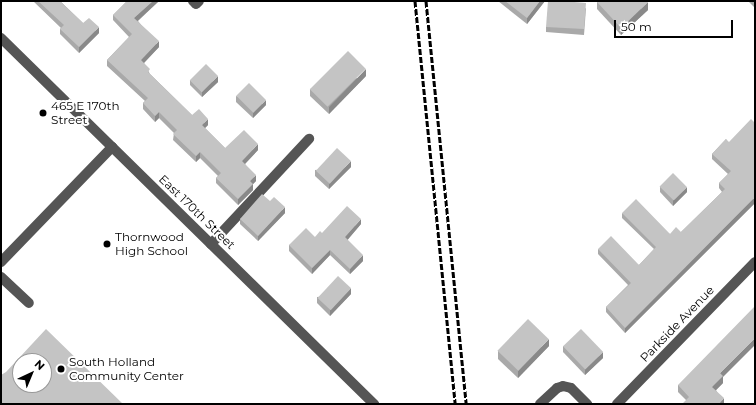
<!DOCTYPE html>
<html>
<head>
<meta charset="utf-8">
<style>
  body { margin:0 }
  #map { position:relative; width:756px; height:405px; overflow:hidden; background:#fff; font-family:Montserrat,sans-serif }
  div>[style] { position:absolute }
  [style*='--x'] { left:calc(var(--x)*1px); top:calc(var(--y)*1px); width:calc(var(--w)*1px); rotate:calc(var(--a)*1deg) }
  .minor>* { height:10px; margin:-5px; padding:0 5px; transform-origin:5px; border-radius:5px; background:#555 }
  .rail>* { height:3px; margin-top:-1.5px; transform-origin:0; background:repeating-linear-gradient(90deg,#000 0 6px,transparent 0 8px) }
  .wall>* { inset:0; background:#a9a9a9 }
  .shaded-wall>* { inset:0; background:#898989 }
  .building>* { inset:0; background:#c4c4c4; transform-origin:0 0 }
  .dots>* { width:11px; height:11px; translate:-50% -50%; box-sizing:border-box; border:2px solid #fff; border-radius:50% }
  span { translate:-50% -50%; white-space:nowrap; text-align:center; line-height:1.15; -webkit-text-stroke:4px #fff; paint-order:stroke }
  .poi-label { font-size:12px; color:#000 }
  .left { translate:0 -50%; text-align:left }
  .street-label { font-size:12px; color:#000 }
  .frame { position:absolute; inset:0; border:2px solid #000; pointer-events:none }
  .north { position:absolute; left:12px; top:353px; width:40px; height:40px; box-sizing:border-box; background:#fff; border:1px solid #999; border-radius:50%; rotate:44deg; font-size:11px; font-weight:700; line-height:16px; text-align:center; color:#000 }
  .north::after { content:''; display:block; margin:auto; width:14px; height:18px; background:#000; clip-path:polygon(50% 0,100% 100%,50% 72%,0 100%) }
  .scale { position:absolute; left:614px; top:20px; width:119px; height:18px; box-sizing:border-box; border:2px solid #000; border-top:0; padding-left:5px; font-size:12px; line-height:14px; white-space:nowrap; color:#000; -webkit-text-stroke:3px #fff; paint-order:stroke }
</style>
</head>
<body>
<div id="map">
  <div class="minor">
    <i style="--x:193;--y:1;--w:4;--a:45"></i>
    <i style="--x:196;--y:4;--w:4;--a:-45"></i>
    <i style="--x:1;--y:38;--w:523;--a:44.46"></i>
    <i style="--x:211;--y:244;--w:144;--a:-47"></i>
    <i style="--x:1;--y:262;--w:160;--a:-46"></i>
    <i style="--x:1;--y:277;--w:38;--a:43"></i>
    <i style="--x:540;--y:404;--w:23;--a:-43"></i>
    <i style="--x:557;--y:388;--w:6;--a:-18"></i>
    <i style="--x:563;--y:386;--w:8;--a:14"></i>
    <i style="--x:571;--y:388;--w:23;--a:45"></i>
    <i style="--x:617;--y:404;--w:198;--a:-45.8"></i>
  </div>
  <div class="rail">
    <i style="--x:415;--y:1;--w:405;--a:84.3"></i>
    <i style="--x:426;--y:1;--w:405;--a:84.3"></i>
  </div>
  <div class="wall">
    <i style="clip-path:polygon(33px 1px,61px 1px,60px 1px,83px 23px,99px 33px,79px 53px,60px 34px,60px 29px,61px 28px)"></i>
    <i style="clip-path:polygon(127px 1px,159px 1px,138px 21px,159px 47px,144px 63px,150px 74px,192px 115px,208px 125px,205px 128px,225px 148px,258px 150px,245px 164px,256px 181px,253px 184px,253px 190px,238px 205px,216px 183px,216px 178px,218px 176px,200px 158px,196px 162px,173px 140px,174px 133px,159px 118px,155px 122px,143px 109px,143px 103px,145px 101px,107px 66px,107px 60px,129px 37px,113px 20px,113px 15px)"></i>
    <i style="clip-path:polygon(498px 1px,545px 1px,527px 24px)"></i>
    <i style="clip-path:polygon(748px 1px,755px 1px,755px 8px)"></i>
    <i style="clip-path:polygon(597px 2px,648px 10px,621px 35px,597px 9px)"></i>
    <i style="clip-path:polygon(586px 8px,584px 35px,546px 32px,546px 27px)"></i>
    <i style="clip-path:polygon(366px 76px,329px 114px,310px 96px,310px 89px)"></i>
    <i style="clip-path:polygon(190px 80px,218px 82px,202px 97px,190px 85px)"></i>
    <i style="clip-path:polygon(236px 96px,266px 105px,253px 118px,236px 102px)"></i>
    <i style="clip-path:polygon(726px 139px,755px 203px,625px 333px,606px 312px,606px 307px,628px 285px,598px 254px,598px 249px,639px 265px,654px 249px,622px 218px,622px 213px,670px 234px,681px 232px,722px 192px,719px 188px,719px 183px,728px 174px,712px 159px,712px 154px)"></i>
    <i style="clip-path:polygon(351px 167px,329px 189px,315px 176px,315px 170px)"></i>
    <i style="clip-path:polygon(660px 187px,687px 192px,673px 206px,660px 192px)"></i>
    <i style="clip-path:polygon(270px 201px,285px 213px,258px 241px,240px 224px,240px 219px)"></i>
    <i style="clip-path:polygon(361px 224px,347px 240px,363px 261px,350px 274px,330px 255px,312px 274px,289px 251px,289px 245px,315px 237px)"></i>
    <i style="clip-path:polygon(351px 294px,330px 316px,317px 303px,317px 297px)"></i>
    <i style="clip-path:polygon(549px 346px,518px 378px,498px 359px,498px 351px)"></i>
    <i style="clip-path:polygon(563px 346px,603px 358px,585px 375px,563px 352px)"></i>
    <i style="clip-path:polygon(723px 377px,723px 383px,716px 390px,724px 404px,686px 400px,678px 392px,678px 385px)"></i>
  </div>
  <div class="shaded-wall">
    <i style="clip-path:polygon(153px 1px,159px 1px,134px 24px,134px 18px)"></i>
    <i style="clip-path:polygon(540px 1px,545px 1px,527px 24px,527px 18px)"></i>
    <i style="clip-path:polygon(648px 2px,648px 10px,621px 35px,621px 28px)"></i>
    <i style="clip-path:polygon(99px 27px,99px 33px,79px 53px,79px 47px)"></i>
    <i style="clip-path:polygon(159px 41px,159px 47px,141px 66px,141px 60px)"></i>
    <i style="clip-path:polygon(366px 69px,366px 76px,329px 114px,329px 107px)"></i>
    <i style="clip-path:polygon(218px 76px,218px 82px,202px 97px,202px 92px)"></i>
    <i style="clip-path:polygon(266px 100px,266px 105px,253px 118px,253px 113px)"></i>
    <i style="clip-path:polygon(159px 112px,159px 118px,155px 122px,155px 116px)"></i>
    <i style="clip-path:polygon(208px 119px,208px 125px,202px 131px,202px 125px)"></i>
    <i style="clip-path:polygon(258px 144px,258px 150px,242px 167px,242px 161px)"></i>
    <i style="clip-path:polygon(200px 152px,200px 158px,196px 162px,196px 156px)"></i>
    <i style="clip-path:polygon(351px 161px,351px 167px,329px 189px,329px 184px)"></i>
    <i style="clip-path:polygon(256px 175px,256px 181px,253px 184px,253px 190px,238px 205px,238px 199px,250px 181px)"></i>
    <i style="clip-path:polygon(687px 187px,687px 192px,673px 206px,673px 200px)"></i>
    <i style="clip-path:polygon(755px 197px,755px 203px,625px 333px,625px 328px)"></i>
    <i style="clip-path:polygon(285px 207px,285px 213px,258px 241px,258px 236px)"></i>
    <i style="clip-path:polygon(361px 219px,361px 224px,345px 243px,345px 237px)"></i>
    <i style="clip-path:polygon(330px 250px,330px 255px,312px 274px,312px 268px)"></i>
    <i style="clip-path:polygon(363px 255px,363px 261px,350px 274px,350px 269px)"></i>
    <i style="clip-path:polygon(351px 288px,351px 294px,330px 316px,330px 310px)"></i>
    <i style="clip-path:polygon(755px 338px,755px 345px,723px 377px,723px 383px,712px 394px,712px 387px,720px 373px)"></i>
    <i style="clip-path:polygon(549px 339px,549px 346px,518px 378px,518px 371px)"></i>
    <i style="clip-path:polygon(603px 352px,603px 358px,585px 375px,585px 369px)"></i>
    <i style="clip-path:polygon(724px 398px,724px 404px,719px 404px)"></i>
  </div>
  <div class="building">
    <i style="clip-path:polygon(38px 1px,60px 1px,83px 23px,89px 18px,99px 27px,79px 47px,60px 29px,64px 25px)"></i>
    <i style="clip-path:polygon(127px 1px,153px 1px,134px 18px,159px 41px,141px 60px,150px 69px,148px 72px,192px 115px,199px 109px,208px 119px,202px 125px,225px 148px,244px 130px,258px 144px,242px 161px,256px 175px,250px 181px,253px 184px,238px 199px,216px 178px,221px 173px,200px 152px,196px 156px,173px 134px,177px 130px,159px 112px,155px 116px,143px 103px,148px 98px,107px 60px,132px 34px,113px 15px)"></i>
    <i style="clip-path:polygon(505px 1px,540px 1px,527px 18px)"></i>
    <i style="clip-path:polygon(548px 1px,563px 1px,586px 3px,584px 29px,546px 27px)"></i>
    <i style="clip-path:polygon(598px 1px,647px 1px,648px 2px,621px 28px,597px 2px)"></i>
    <i style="left:348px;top:51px;width:25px;height:54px;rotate:45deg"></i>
    <i style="left:206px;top:64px;width:17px;height:23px;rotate:45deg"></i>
    <i style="left:249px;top:83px;width:24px;height:18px;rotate:45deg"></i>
    <i style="clip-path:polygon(751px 119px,755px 123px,755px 197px,625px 328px,606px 307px,631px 283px,598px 249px,611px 236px,639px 265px,656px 247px,622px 213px,636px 199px,670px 234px,676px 227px,681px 232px,725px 189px,719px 183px,731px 171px,712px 154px,726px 139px,729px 142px)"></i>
    <i style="left:337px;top:148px;width:19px;height:31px;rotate:43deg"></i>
    <i style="left:673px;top:173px;width:20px;height:19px;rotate:45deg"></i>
    <i style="clip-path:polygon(262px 194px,270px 201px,274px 197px,285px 207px,258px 236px,240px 219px)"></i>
    <i style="clip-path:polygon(347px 206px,361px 219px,345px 237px,363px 255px,350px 269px,330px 250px,312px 268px,289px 245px,306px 228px,315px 237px,320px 231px,322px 233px)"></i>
    <i style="left:338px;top:276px;width:18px;height:30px;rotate:43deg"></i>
    <i style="clip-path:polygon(755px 306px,755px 338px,720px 373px,723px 376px,712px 387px,724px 398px,719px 404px,682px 404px,689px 397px,678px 385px)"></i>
    <i style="left:528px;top:319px;width:29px;height:44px;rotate:44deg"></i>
    <i style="clip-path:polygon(evenodd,46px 329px,123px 404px,1px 404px,1px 375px,6px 372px,46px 329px,20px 361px,44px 361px,44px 385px,20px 385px,20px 361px)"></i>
    <i style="left:581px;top:329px;width:32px;height:25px;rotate:46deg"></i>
  </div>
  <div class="dots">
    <i style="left:43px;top:113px;background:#000"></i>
    <i style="left:107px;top:244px;background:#000"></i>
    <i style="left:61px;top:369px;background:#000"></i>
  </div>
  <div class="poi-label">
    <span class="left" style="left:51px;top:113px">465 E 170th<br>Street</span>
    <span class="left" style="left:115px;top:244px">Thornwood<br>High School</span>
    <span class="left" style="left:69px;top:369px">South Holland<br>Community Center</span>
  </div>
  <div class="street-label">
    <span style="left:197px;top:212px;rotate:44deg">East 170th Street</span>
    <span style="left:677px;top:324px;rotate:-46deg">Parkside Avenue</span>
  </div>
  <div class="frame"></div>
  <div class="north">N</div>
  <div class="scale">50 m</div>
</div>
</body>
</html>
